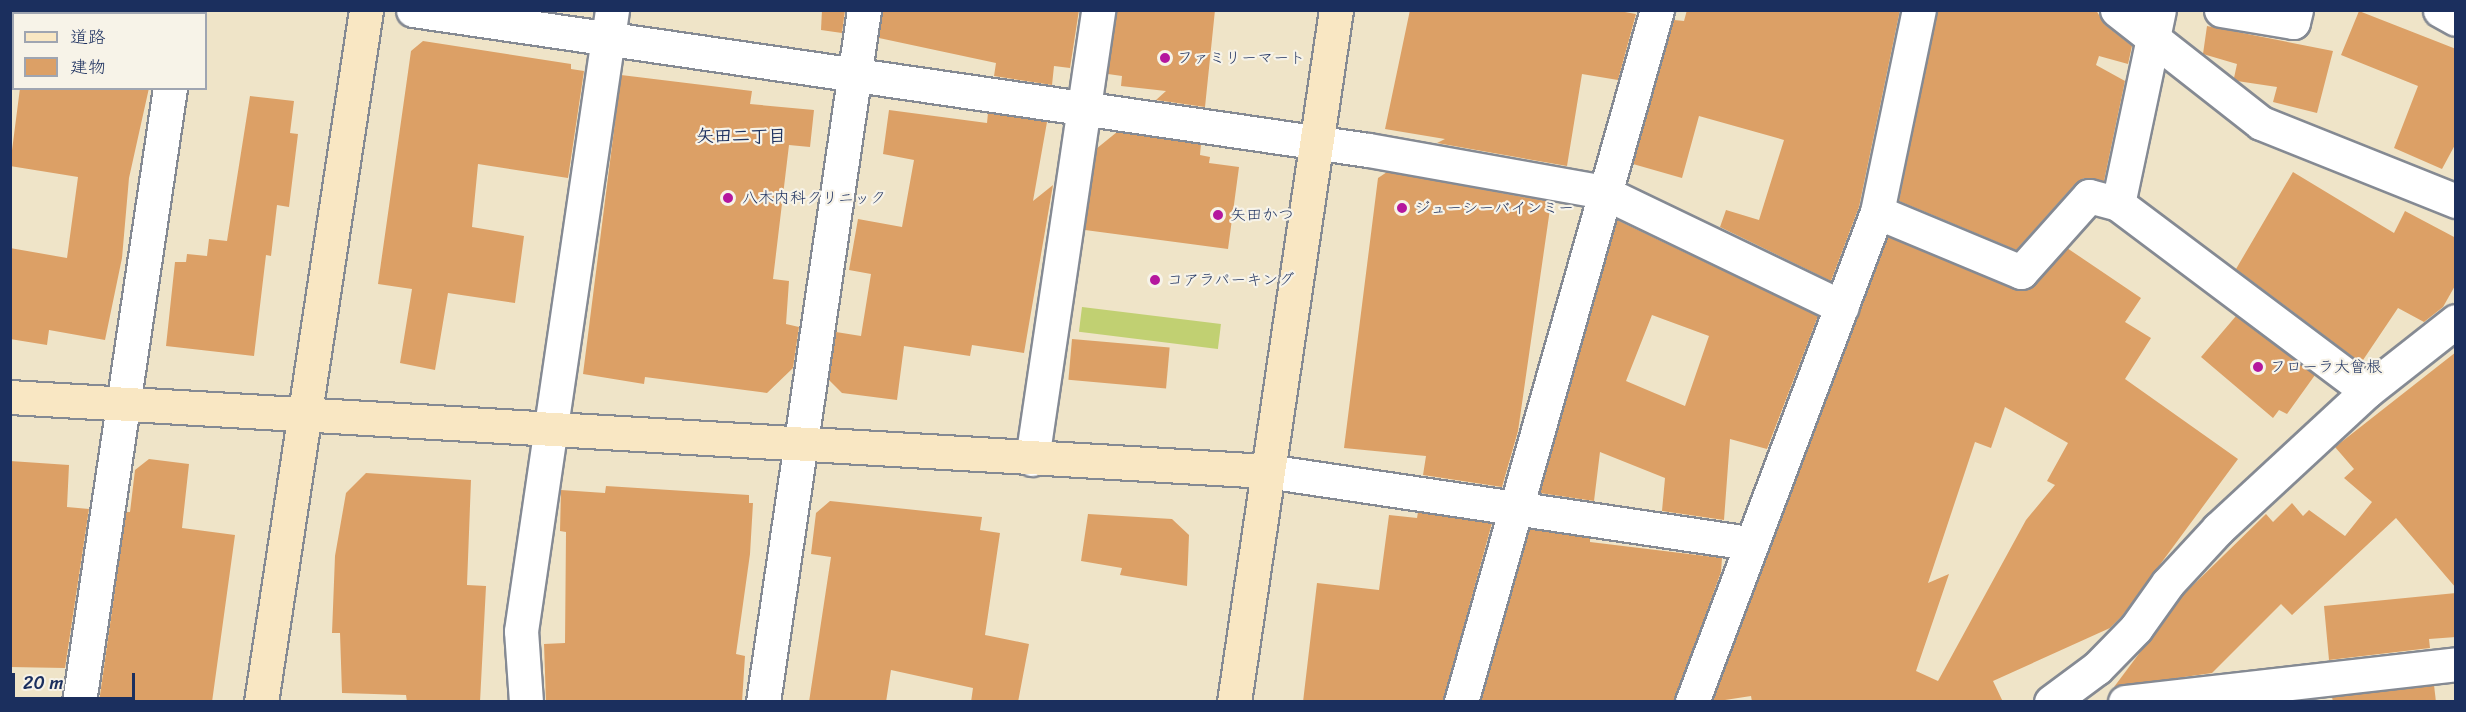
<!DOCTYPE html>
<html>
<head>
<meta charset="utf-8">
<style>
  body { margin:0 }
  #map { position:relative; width:2466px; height:712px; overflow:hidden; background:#efe4c8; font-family:Sriracha,"Klee One",sans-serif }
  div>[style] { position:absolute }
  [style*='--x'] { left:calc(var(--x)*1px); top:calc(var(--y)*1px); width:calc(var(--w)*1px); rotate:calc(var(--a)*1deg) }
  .green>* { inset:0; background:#c1d072; transform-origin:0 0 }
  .building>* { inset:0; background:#dca066; transform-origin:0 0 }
  .roads { filter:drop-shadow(2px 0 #858a93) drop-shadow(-2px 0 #858a93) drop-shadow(0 2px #858a93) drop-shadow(0 -2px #858a93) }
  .street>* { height:33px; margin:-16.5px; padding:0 16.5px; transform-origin:16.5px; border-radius:16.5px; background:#fff }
  .secondary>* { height:33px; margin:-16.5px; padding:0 16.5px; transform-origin:16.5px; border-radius:16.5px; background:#f9e7c3 }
  .dots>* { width:16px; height:16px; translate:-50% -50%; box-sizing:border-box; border:3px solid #f7f3e8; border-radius:50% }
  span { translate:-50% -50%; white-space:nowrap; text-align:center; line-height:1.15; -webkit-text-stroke:4.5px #f7f3e8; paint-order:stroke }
  .poi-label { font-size:16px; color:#1b2f5e }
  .left { translate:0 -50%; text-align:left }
  .neighbourhood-label { font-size:18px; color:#1b2f5e; font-weight:700 }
  .frame { position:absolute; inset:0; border:12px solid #1b2f5e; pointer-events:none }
  .legend { position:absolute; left:12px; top:12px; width:195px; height:78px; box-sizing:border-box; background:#f7f3e8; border:2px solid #9fa5b1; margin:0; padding:8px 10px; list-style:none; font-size:18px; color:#1b2f5e }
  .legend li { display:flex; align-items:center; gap:12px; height:30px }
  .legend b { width:30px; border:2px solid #9fa5b1 }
  .scale { position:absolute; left:12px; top:673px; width:123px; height:27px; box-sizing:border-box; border:3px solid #1b2f5e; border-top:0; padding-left:8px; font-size:18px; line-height:21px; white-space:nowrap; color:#1b2f5e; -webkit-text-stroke:4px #f7f3e8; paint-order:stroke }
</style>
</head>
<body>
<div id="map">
  <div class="green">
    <i style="left:1082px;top:307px;width:140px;height:25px;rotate:7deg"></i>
  </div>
  <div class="building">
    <i style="clip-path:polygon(822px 10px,845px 10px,842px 33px,821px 30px)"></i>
    <i style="clip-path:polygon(882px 10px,1079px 10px,1070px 68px,1054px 66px,1052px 85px,994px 76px,996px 63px,879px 38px)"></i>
    <i style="clip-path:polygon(1116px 10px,1215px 10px,1205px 107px,1156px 100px,1166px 91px,1121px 86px,1122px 76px,1108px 74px)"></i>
    <i style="clip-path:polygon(1410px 10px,1614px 10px,1636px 14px,1618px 80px,1582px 74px,1567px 166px,1437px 143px,1445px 139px,1385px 129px)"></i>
    <i style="clip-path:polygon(1687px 10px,1900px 10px,1859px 207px,1831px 281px,1720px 227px,1726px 210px,1759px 220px,1784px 140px,1699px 116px,1682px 178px,1633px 164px,1674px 20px,1684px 21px)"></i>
    <i style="clip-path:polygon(1937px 10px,2096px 10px,2105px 25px,2132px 46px,2128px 64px,2099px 56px,2096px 65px,2125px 81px,2104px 181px,2084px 178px,2076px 183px,2016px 250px,1899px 201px)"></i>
    <i style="clip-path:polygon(2359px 11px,2456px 49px,2456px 143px,2442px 169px,2394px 148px,2418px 86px,2341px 55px)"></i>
    <i style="clip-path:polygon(2207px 26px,2333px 51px,2317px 113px,2273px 102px,2277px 87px,2237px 81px,2234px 78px,2237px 64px,2203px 54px)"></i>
    <i style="clip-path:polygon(423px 41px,571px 64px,571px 69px,584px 71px,568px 178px,478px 164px,472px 227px,524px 236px,515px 303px,448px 293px,435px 370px,400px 363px,412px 289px,378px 284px,411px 51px)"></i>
    <i style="clip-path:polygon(621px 75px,752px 91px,750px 104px,814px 110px,810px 147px,789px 145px,773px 279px,789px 281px,786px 324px,799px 327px,793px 368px,767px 393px,645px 377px,644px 384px,583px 374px)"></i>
    <i style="clip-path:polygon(20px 88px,149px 88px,129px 178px,122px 258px,105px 340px,49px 330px,47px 345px,10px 339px,10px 248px,67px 258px,78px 177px,10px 166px)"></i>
    <i style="clip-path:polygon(250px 96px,294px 101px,290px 133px,298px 134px,289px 207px,277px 205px,271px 256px,266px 255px,254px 356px,166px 346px,175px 262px,186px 262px,187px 254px,207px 256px,209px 239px,227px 241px)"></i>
    <i style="clip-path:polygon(889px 110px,987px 123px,988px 113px,1047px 122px,1033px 201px,1053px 185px,1024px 353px,972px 345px,970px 356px,904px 346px,897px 400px,842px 393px,829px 380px,836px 332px,861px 336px,871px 274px,849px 270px,858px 219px,902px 227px,914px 160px,883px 154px)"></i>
    <i style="clip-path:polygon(1117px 132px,1201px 144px,1200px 155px,1210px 157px,1209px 163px,1239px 167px,1228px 249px,1085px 230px,1096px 149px)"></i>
    <i style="clip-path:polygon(1387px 172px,1551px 202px,1518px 431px,1502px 487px,1423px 475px,1426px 456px,1344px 448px,1378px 178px)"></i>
    <i style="clip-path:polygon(2293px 172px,2394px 233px,2405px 211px,2456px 238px,2456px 284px,2443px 307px,2424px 322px,2398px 308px,2361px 363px,2236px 269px)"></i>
    <i style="clip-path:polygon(evenodd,1617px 220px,1818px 316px,1767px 449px,1730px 439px,1724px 520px,1662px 511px,1665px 478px,1600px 452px,1594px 501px,1540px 493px,1617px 220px,1652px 315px,1709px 336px,1685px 406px,1626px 381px,1652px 315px)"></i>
    <i style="clip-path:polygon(evenodd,1888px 237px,2024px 290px,2035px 285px,2067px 248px,2141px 298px,2125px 322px,2151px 338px,2125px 379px,2238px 459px,2122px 616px,2110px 628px,1993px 681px,2003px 702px,1752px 702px,1751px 696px,1712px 702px,1888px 237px,2005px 407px,2068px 443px,2047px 481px,2055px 485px,2026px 520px,1938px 681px,1916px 671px,1949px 574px,1928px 583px,1975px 442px,1991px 448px,2005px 407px)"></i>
    <i style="clip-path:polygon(2236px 316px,2315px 375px,2287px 414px,2279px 410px,2273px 418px,2201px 357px)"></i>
    <i style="left:1072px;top:339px;width:98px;height:41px;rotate:5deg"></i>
    <i style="clip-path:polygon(2456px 352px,2456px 588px,2396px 518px,2292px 615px,2281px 604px,2212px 673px,2114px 687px,2183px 595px,2266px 514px,2273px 522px,2292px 503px,2303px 516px,2309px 510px,2345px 536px,2372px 502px,2344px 478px,2354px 469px,2335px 447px)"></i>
    <i style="clip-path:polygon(149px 459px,189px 464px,182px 528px,235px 535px,212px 702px,99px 702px,126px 512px,130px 512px,135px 470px)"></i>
    <i style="clip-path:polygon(10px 461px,69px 465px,67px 507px,89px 509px,65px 668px,10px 667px)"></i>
    <i style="clip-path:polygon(366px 473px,471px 480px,467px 585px,486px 586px,480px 702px,407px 702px,406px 695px,342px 693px,340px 633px,332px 633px,335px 556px,346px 493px)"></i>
    <i style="clip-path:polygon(606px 486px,749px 495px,749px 503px,753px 503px,750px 554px,736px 654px,745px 656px,742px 702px,546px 702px,544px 644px,565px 643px,566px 532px,560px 531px,561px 490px,605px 493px)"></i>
    <i style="clip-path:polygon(830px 501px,982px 517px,980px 530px,1000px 533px,985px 635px,1029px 644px,1018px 702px,971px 702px,973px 688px,891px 670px,886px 702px,809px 702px,831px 557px,811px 554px,816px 513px)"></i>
    <i style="clip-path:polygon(1418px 512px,1492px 523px,1443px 702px,1303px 702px,1317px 583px,1379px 590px,1389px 515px,1417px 518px)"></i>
    <i style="clip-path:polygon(1088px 514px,1172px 519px,1189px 535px,1187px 586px,1120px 575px,1122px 568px,1081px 561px)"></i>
    <i style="clip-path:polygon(1529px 529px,1590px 538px,1590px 542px,1722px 558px,1721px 572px,1674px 702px,1481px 702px)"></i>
    <i style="clip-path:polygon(2456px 593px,2456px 637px,2429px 639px,2430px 648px,2329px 660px,2324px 606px)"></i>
    <i style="clip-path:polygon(2434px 685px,2436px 702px,2333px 702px,2332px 697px)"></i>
  </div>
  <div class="roads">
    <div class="street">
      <i style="--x:413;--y:10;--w:965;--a:8.34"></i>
      <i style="--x:1368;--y:150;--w:239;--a:10.1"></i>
      <i style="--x:1603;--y:192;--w:265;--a:25.7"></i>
      <i style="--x:2117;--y:10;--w:183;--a:38.1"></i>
      <i style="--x:2261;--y:123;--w:210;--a:21.8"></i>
      <i style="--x:2221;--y:10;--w:73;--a:9.5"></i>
      <i style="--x:2293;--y:22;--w:12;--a:-76"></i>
      <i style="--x:2440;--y:10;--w:18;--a:29"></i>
      <i style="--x:182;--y:14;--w:4;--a:-76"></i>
      <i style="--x:2118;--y:204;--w:198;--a:-78.1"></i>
      <i style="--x:1877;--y:212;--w:156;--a:22.6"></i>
      <i style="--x:2021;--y:272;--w:102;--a:-48.2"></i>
      <i style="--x:2089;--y:196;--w:30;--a:15"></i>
      <i style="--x:2118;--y:204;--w:311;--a:36.9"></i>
      <i style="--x:1032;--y:459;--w:454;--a:-81.6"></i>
      <i style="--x:1267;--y:471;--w:489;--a:8.5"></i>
      <i style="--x:79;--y:702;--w:621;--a:-81.57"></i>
      <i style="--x:526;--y:702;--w:71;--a:-94"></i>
      <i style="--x:521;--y:631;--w:628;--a:-81.66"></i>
      <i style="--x:763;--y:702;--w:699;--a:-81.7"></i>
      <i style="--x:1461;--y:702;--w:719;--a:-74.19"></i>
      <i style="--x:1692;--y:702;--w:524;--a:-69.32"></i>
      <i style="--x:1877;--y:212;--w:206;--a:-78.3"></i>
      <i style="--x:2051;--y:702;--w:57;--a:-36.5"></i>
      <i style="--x:2097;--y:668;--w:56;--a:-45.7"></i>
      <i style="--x:2136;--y:628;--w:55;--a:-54.6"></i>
      <i style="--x:2168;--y:583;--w:74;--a:-47.2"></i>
      <i style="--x:2218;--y:529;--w:203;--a:-42.8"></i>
      <i style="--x:2367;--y:391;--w:113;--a:-38.2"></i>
      <i style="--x:2125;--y:702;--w:333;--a:-6.5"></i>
    </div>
    <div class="secondary">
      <i style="--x:10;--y:397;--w:1259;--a:3.37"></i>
      <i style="--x:261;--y:702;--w:700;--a:-81.37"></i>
      <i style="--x:1234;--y:702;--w:699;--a:-81.62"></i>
    </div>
  </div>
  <div class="dots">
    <i style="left:1165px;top:58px;background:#b5179e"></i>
    <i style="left:728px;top:198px;background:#b5179e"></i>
    <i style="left:1402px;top:208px;background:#b5179e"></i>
    <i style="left:1218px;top:215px;background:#b5179e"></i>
    <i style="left:1155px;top:280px;background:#b5179e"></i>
    <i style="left:2258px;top:367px;background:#b5179e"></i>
  </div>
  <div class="poi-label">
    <span class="left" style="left:1177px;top:58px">ファミリーマート</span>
    <span class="left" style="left:742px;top:198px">八木内科クリニック</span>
    <span class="left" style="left:1414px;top:208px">ジューシーバインミー</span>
    <span class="left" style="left:1230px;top:215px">矢田かつ</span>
    <span class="left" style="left:1167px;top:280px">コアラパーキング</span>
    <span class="left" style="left:2270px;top:367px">フローラ大曾根</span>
  </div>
  <div class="neighbourhood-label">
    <span style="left:741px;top:136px">矢田二丁目</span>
  </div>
  <div class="frame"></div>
  <ul class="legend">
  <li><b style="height:8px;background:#f9e7c3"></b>道路</li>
  <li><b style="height:16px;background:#dca066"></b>建物</li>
  </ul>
  <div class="scale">20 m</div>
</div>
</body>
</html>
